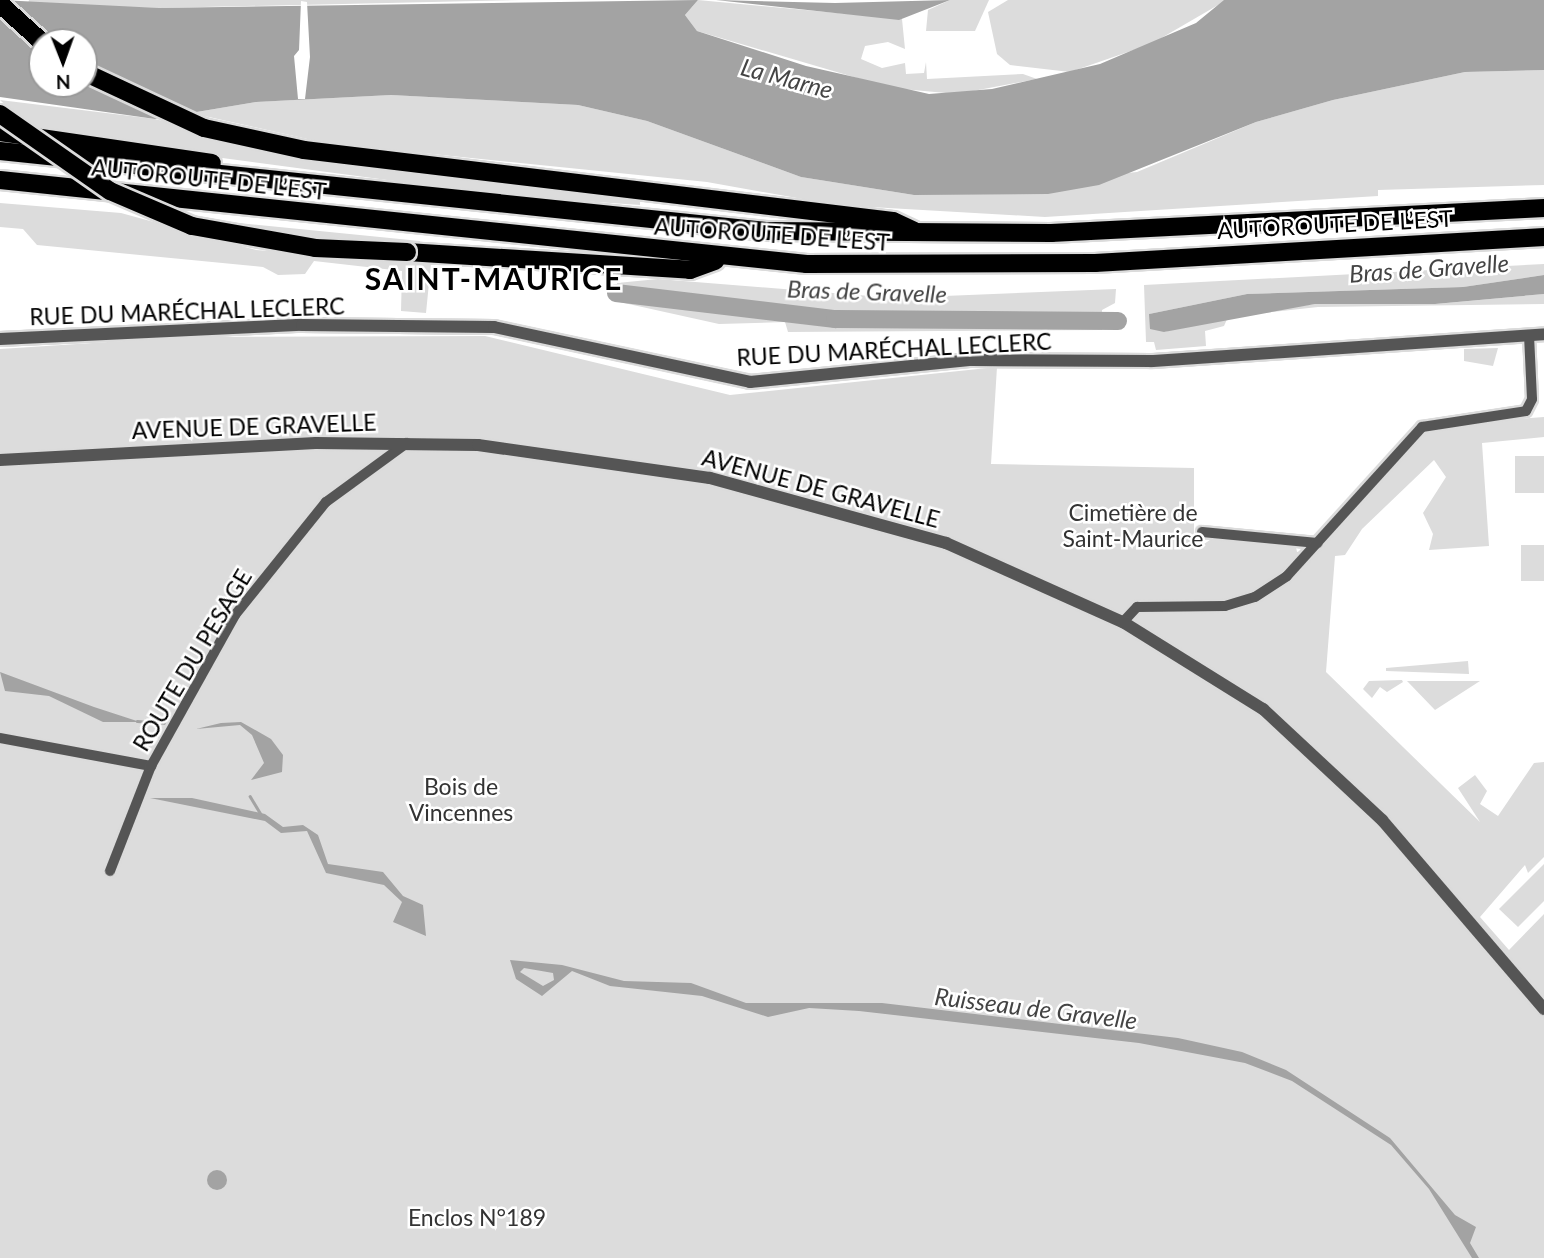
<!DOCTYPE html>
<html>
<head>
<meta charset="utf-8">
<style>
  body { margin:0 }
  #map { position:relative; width:1544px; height:1258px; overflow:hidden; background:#fff; font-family:Lato,sans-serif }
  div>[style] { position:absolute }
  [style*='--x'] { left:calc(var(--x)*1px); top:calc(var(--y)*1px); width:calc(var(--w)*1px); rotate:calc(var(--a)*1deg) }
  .green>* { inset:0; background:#dcdcdc; transform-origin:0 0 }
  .water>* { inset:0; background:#a3a3a3 }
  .round { border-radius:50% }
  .pier>* { inset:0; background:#fff }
  .stream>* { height:2.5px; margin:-1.25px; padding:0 1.25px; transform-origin:1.25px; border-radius:1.25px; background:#a3a3a3 }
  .river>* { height:18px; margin:-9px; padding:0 9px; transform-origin:9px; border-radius:9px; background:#a3a3a3 }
  .roads { filter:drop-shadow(2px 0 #dbdbdb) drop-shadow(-2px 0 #dbdbdb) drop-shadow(0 2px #dbdbdb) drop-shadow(0 -2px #dbdbdb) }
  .minor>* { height:10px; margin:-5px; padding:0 5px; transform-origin:5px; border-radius:5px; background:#555 }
  .tertiary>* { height:12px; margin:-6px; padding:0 6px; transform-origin:6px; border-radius:6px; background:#555 }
  .motorway>* { height:18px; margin:-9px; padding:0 9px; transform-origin:9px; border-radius:9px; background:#000 }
  .bridges { filter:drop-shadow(2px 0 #dbdbdb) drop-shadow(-2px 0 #dbdbdb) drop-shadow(0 2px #dbdbdb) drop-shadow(0 -2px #dbdbdb) }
  .motorway-bridge>* { height:18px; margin:-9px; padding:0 9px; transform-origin:9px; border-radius:9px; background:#000 }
  span { translate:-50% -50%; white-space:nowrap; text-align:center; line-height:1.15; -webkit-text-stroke:5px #fff; paint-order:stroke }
  .street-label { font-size:23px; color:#000 }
  .park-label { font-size:23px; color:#333 }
  .water-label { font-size:24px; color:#444; font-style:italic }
  .district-label { font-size:30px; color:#000; font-weight:700; letter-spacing:2px }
  .north { position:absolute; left:28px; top:28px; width:70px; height:70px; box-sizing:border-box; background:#fff; border:2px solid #999; border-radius:50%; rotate:179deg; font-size:19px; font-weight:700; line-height:28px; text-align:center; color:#000 }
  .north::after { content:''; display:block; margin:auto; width:24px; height:32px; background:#000; clip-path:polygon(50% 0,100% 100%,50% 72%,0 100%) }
</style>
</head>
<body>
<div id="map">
  <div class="green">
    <i style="clip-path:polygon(29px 0,521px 0,159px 8px,27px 6px)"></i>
    <i style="clip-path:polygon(698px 0,902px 19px,905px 49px,888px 42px,865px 46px,861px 59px,882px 68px,905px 63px,906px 74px,924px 73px,926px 62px,927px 79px,1023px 74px,1037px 79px,957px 94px,891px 88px,697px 31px,685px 15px)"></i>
    <i style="clip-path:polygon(989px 0,975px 31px,926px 31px,928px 10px,950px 0)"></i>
    <i style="clip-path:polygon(1008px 0,1224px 0,1225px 1px,1151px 44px,1070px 72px,1010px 65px,997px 54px,988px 12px)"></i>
    <i style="clip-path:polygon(1544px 70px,1544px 185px,1378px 190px,1378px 196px,1045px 217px,836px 205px,707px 182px,325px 143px,191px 113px,256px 102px,391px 95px,578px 105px,647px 121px,801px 177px,914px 195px,1137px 172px,1256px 122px,1333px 100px,1465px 72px)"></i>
    <i style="clip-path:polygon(0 100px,155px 119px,306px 159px,640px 198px,640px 205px,507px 196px,35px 133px)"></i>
    <i style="clip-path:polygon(0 203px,121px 213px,256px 250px,431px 263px,426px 313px,401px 311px,402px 271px,314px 261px,305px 274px,278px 275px,263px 267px,37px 245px,23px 229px,0 227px)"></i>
    <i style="clip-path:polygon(189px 218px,420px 241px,420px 246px,325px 242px)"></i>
    <i style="clip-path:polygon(1544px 264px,1544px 275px,1463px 287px,1247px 294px,1149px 314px,1164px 332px,1230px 315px,1315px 304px,1410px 302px,1436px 304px,1544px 294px,1544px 304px,1318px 307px,1228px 317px,1224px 326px,1205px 331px,1206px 346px,1156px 350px,1154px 342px,1146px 342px,1144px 285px)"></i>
    <i style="clip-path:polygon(658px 279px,895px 298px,1116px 289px,1115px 303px,1102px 310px,1102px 330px,788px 332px,785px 322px,719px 324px,615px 301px,617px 283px)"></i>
    <i style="clip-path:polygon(485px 336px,730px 395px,997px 367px,991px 464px,1194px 468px,1194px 541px,1204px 544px,1213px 538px,1296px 547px,1297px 552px,1313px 548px,1415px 435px,1441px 425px,1544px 417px,1544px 437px,1482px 443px,1489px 546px,1429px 550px,1433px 534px,1423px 513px,1446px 477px,1434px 460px,1362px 529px,1345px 555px,1335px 556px,1326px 672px,1480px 822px,1458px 788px,1475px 775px,1487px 791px,1480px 804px,1498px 816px,1534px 763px,1544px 762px,1544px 857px,1528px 873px,1525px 865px,1480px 917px,1509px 950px,1544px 914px,1544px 1258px,0 1258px,0 349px,185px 337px)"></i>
    <i style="clip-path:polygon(1498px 348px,1493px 366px,1464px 361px,1464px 349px)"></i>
    <i style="left:1544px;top:456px;width:37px;height:29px;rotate:90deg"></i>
    <i style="left:1544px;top:545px;width:36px;height:23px;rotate:90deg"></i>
    <i style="clip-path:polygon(1468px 661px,1469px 674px,1386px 671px,1386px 668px)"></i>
    <i style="clip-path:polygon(1369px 681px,1402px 680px,1403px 682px,1387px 692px,1380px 687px,1372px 698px,1363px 689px)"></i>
    <i style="clip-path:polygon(1407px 681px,1480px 681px,1435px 710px)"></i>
    <i style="clip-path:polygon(1544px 864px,1544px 901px,1518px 927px,1499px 909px)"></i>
  </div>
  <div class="water">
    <i style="clip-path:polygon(evenodd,0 0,159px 8px,698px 0,685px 15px,697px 31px,806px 66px,929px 94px,992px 89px,1100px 64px,1196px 23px,1224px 0,1544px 0,1544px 70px,1465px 72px,1333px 100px,1256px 122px,1099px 185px,1048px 194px,914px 195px,801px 177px,647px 121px,578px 105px,391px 95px,256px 102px,155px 119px,0 97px,0 0,42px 42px,84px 42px,84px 84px,42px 84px,42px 42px)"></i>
    <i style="clip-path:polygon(716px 0,835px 3px,950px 0,899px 20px)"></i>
    <i style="clip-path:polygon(1544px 275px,1544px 294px,1435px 304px,1315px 304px,1164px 332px,1150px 329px,1149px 314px,1247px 294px,1463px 287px)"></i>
    <i style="clip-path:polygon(0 672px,94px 707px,140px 722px,103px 722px,49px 696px,5px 691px)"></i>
    <i style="clip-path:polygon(221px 723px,241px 722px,271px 739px,283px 755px,282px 772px,251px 780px,264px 763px,252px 735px,240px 725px,196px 729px)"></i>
    <i style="clip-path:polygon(150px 798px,192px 798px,265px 814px,283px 827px,303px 825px,318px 835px,328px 864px,383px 872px,403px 896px,423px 905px,426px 936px,393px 922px,402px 902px,384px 885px,326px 873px,307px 831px,281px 833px,265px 821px)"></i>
    <i style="clip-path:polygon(evenodd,510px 960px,562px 965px,624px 981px,691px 983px,746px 1003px,882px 1003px,1178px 1038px,1242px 1052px,1286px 1070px,1390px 1138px,1455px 1215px,1476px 1227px,1470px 1243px,1479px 1258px,1472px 1258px,1429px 1189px,1391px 1145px,1292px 1081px,1245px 1063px,1139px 1043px,859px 1011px,809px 1008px,768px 1017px,702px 996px,610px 986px,572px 971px,542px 996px,516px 979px,510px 960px,524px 968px,553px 973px,554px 980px,543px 986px,520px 972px,524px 968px)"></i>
    <i class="round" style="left:207px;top:1170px;width:20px;height:20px"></i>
  </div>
  <div class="pier">
    <i style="clip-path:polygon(301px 1px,307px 2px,310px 57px,305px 99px,298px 99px,294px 56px,299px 50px)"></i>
  </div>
  <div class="stream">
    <i style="--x:137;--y:721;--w:30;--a:4"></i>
    <i style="--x:250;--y:796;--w:21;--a:59"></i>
  </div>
  <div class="river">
    <i style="--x:616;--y:293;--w:221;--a:6.8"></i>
    <i style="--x:835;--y:319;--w:283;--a:0.4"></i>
  </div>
  <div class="roads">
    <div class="minor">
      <i style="--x:1202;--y:532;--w:116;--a:5.5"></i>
      <i style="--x:1123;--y:622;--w:21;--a:-47"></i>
      <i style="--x:1137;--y:607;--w:88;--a:-0.7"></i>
      <i style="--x:1225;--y:606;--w:31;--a:-17"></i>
      <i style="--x:1255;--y:597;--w:38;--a:-33"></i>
      <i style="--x:1287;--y:576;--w:201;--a:-47.8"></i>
      <i style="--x:1422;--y:427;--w:105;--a:-8.7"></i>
      <i style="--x:1526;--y:411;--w:13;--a:-63"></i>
      <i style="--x:1532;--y:399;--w:64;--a:-92.7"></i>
      <i style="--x:0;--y:738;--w:154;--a:10.5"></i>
      <i style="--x:110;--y:871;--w:113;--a:-68.7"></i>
      <i style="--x:151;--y:766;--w:173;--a:-60.9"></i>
      <i style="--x:235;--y:615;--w:145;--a:-51.2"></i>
      <i style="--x:326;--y:502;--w:100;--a:-36.1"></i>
    </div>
    <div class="tertiary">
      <i style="--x:0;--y:339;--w:302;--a:-2.7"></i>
      <i style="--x:302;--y:325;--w:192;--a:0.6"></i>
      <i style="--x:494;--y:327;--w:262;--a:12.1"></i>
      <i style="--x:750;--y:382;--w:223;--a:-5.7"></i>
      <i style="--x:972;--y:360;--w:180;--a:0.3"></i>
      <i style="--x:1152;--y:361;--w:393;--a:-3.9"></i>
      <i style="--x:0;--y:460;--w:316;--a:-3.1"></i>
      <i style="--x:316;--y:443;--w:162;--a:0.7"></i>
      <i style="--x:478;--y:445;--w:234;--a:8.1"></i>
      <i style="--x:710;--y:478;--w:245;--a:15.4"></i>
      <i style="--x:946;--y:543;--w:194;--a:24.1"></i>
      <i style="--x:1123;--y:622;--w:165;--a:31.9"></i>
      <i style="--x:1263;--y:709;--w:163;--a:43"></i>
      <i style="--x:1382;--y:820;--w:249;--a:49.4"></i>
    </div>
    <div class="motorway">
      <i style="--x:0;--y:4;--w:57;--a:42.1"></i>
      <i style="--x:84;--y:72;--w:132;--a:25"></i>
      <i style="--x:204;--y:128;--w:102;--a:12.4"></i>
      <i style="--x:304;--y:150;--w:593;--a:6.87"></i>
      <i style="--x:893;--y:221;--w:23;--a:25"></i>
      <i style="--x:0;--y:132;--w:214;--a:8.3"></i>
      <i style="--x:0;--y:151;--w:770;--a:5.96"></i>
      <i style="--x:766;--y:231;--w:285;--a:0.4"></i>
      <i style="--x:1051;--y:233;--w:494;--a:-2.9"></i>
      <i style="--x:0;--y:180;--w:811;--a:5.94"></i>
      <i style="--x:807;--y:264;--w:288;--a:-0.2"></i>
      <i style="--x:1095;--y:263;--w:450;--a:-3.3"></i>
      <i style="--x:407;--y:252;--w:284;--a:3.6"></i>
      <i style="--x:690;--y:270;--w:27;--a:-20"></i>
    </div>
  </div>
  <div class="bridges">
    <div class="motorway-bridge">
      <i style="--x:0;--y:114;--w:134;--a:35"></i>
      <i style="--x:110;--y:191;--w:89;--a:23.1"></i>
      <i style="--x:192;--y:226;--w:125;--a:10.1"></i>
      <i style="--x:315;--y:248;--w:92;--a:2.5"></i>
    </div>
  </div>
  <div class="street-label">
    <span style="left:209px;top:179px;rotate:6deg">AUTOROUTE DE L’EST</span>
    <span style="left:1335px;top:224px;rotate:-3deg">AUTOROUTE DE L’EST</span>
    <span style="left:772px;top:234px;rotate:4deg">AUTOROUTE DE L’EST</span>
    <span style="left:187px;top:311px;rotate:-2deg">RUE DU MARÉCHAL LECLERC</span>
    <span style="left:894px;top:349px;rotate:-3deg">RUE DU MARÉCHAL LECLERC</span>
    <span style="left:254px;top:426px;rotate:-2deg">AVENUE DE GRAVELLE</span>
    <span style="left:821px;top:488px;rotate:15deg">AVENUE DE GRAVELLE</span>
    <span style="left:192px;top:660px;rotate:-59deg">ROUTE DU PESAGE</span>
  </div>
  <div class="park-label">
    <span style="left:1133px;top:525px">Cimetière de<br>Saint-Maurice</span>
    <span style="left:461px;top:799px">Bois de<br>Vincennes</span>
    <span style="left:477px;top:1217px">Enclos N°189</span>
  </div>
  <div class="water-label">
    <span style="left:787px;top:78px;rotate:15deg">La Marne</span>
    <span style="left:1429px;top:268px;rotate:-4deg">Bras de Gravelle</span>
    <span style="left:867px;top:291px;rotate:2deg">Bras de Gravelle</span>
    <span style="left:1036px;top:1008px;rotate:7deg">Ruisseau de Gravelle</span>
  </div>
  <div class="district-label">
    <span style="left:494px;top:278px">SAINT-MAURICE</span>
  </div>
  <div class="north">N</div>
</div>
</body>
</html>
